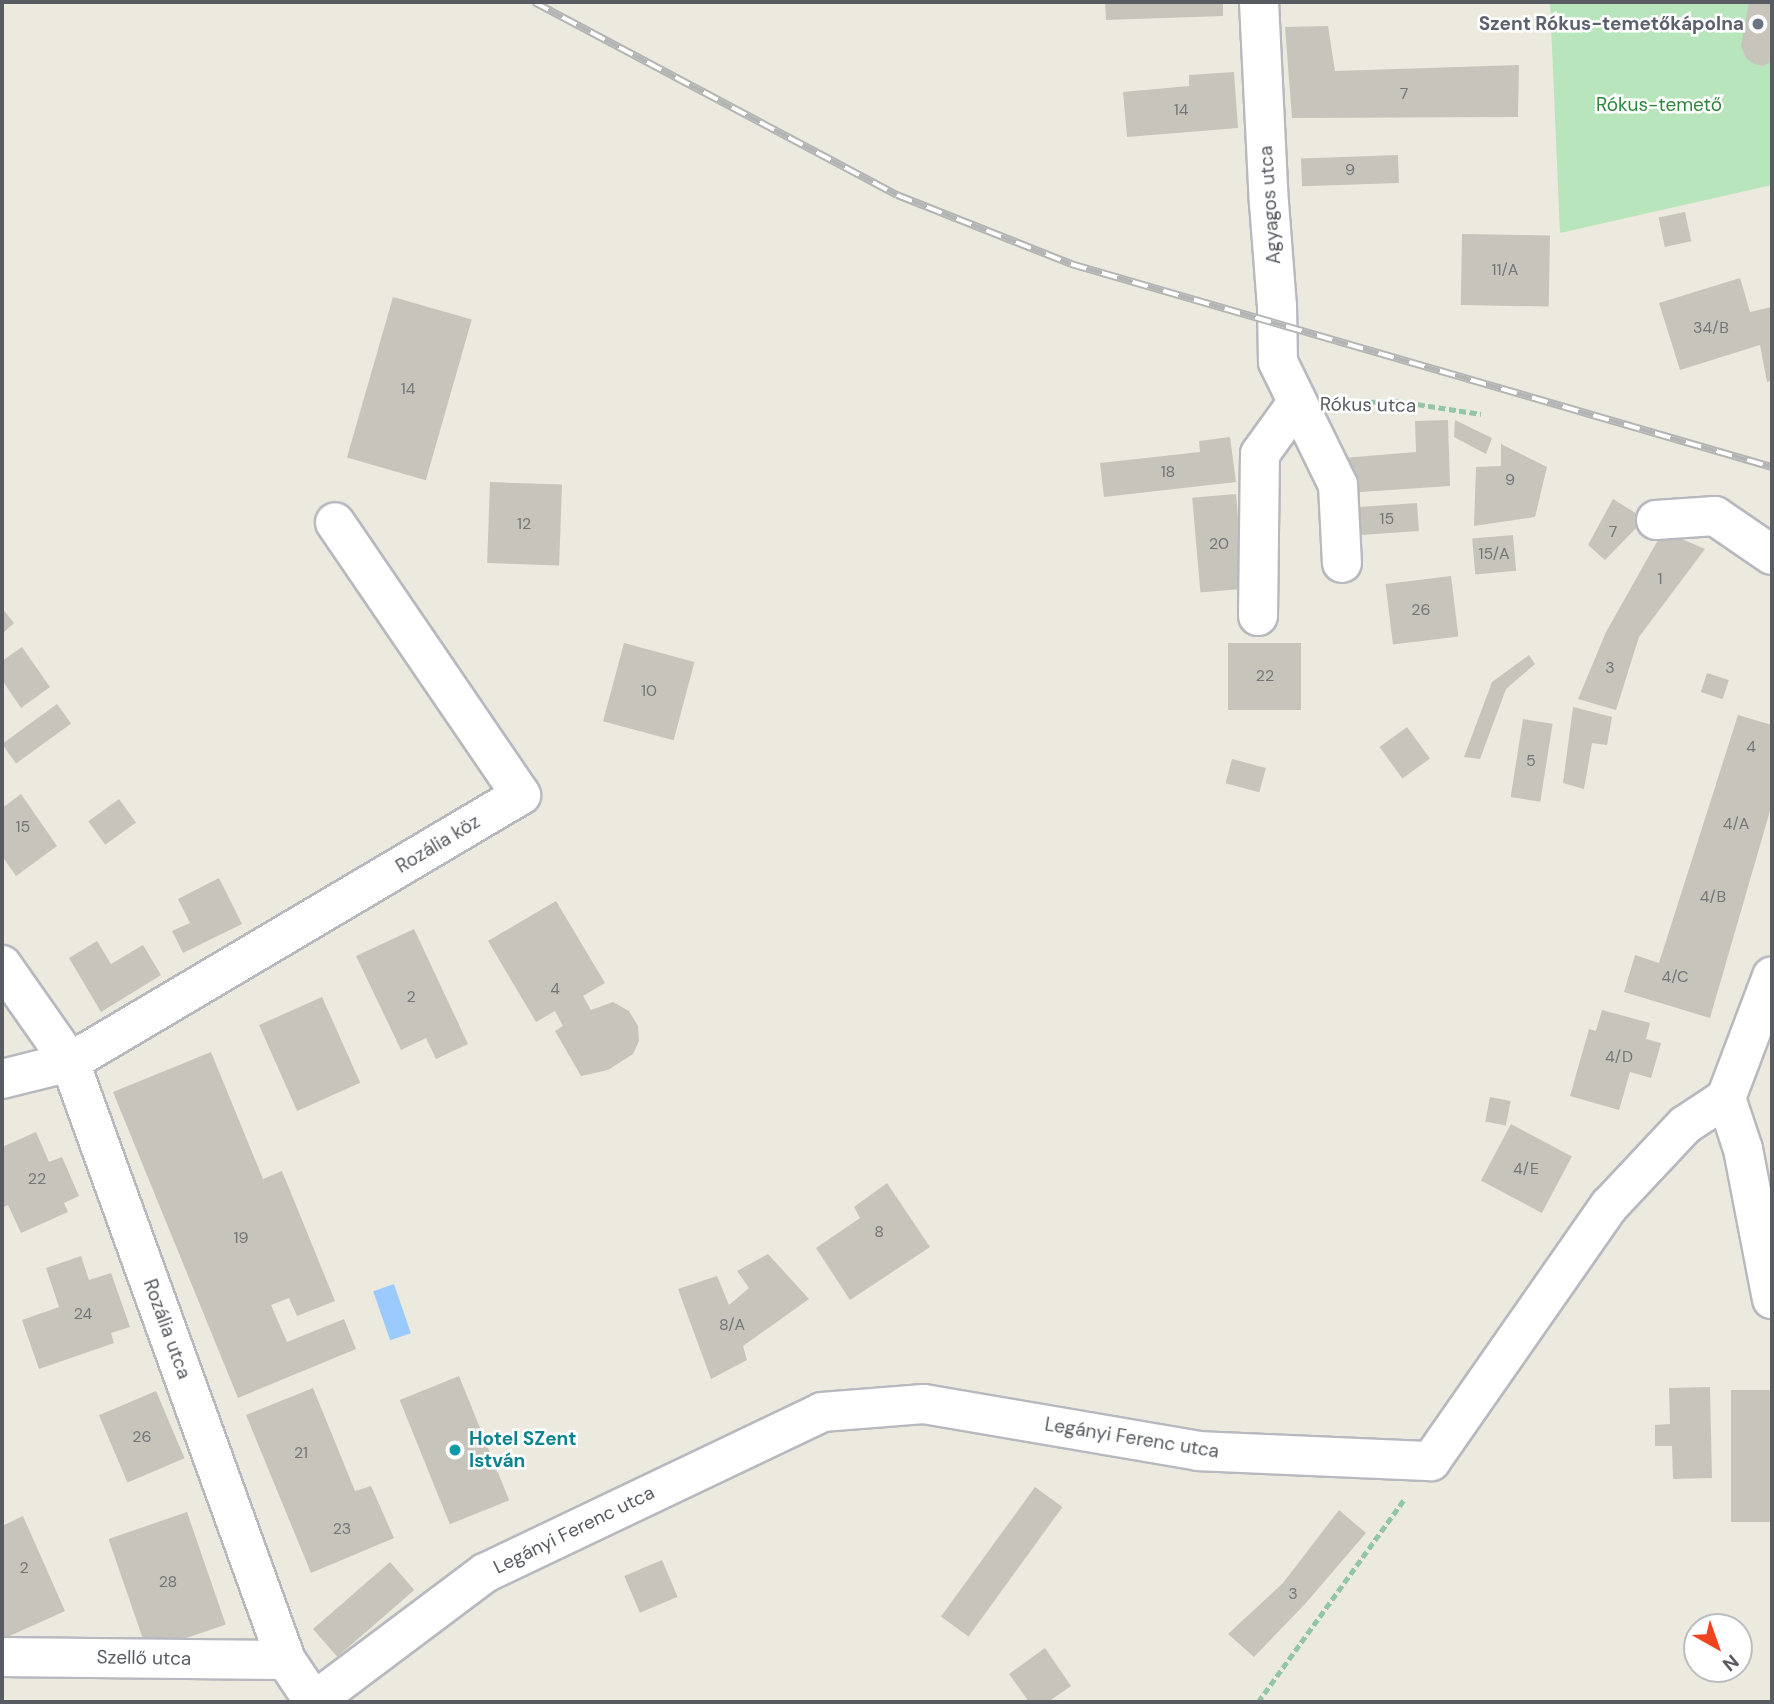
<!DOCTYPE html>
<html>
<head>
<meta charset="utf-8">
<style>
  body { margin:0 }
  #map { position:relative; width:1774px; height:1704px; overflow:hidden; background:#eceade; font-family:"DM Sans",sans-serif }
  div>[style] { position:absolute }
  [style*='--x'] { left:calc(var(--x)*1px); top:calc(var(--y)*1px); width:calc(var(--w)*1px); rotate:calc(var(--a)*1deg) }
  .green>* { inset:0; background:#b9e5bd }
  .water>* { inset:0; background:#9bcaff; transform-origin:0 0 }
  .building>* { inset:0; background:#c7c4bc; transform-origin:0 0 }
  .path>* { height:4.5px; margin-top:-2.25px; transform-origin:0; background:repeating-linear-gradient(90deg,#92c6a6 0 7px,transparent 0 10.5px) }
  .roads { filter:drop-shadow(2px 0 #b7b9bf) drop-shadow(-2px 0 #b7b9bf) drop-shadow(0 2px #b7b9bf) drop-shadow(0 -2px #b7b9bf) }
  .minor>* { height:38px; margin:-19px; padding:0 19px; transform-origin:19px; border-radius:19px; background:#fff }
  .rail>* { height:8px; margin-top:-4px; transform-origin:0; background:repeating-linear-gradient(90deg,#fff 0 16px,#b3b4b4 0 32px); box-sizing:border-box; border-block:2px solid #b3b4b4 }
  .dots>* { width:19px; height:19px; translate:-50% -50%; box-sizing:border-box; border:4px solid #fff; border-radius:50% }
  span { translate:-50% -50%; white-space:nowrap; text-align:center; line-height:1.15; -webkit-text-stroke:5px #fff; paint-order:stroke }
  .number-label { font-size:16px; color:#747578 }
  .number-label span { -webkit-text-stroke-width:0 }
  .worship-label { font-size:19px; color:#5b616d; font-weight:700 }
  .right { translate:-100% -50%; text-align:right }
  .park-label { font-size:19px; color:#31863d }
  .street-label { font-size:19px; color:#585b61 }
  .culture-label { font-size:19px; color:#0d838f; font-weight:700 }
  .left { translate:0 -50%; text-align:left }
  .frame { position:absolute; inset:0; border:4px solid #585b61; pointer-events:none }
  .north { position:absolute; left:1683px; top:1613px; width:70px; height:70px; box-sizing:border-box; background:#fff; border:2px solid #bcbdc0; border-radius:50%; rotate:140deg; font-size:19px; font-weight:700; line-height:28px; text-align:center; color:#585b61 }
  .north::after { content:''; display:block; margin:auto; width:24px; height:32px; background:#f04421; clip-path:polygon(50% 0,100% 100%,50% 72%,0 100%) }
</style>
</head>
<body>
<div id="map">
  <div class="green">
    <i style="clip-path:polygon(1550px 2px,1772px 2px,1772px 185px,1560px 233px)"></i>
  </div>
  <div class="water">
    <i style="left:394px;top:1284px;width:52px;height:22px;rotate:71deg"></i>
  </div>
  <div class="building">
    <i style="clip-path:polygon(1105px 2px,1223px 2px,1223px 16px,1106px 20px)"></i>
    <i style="clip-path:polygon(1749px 2px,1772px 2px,1772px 61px,1763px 66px,1754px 64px,1746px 58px,1741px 46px)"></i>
    <i style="clip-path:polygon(1328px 26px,1335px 71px,1519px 65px,1518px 117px,1292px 118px,1285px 27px)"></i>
    <i style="clip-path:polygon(1234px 72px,1238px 128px,1127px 137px,1123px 92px,1189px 86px,1189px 75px)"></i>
    <i style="left:1398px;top:155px;width:28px;height:97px;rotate:88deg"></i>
    <i style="left:1685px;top:212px;width:30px;height:27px;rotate:78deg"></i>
    <i style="left:1462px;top:234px;width:88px;height:71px;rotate:1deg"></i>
    <i style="clip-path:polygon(1740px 278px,1750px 312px,1772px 307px,1772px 380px,1767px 382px,1760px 345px,1680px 370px,1659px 303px)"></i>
    <i style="left:393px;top:297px;width:82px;height:167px;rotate:16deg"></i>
    <i style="clip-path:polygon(1448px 420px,1450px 486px,1346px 493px,1343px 458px,1416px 452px,1415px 421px)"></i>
    <i style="clip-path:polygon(1455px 420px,1492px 438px,1486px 454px,1454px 437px)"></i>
    <i style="clip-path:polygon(1230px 437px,1236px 482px,1104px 497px,1100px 463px,1200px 452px,1199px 441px)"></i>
    <i style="clip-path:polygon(1501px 444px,1547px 467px,1535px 517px,1474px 526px,1476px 467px,1501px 466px)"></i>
    <i style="left:490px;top:482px;width:72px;height:81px;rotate:2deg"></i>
    <i style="left:1236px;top:494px;width:95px;height:44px;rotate:85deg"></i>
    <i style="clip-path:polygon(1613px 499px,1645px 519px,1605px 560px,1588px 545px)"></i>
    <i style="left:1417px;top:503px;width:28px;height:62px;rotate:86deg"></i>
    <i style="clip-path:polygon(1663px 531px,1705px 549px,1639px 637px,1616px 710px,1578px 699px,1606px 632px)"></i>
    <i style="left:1513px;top:535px;width:36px;height:41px;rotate:85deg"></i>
    <i style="left:1451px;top:576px;width:61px;height:66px;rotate:83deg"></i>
    <i style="clip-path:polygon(2px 608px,14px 623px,2px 634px)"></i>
    <i style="left:624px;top:643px;width:73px;height:81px;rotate:15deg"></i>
    <i style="left:1228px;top:643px;width:73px;height:67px"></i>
    <i style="clip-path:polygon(22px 647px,50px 687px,21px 708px,2px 680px,2px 661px)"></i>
    <i style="clip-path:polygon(1529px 655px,1535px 664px,1506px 689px,1480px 759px,1464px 757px,1492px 682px)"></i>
    <i style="left:1707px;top:673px;width:23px;height:20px;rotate:18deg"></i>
    <i style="left:57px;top:704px;width:24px;height:68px;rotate:54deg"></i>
    <i style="clip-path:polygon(1573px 707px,1612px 717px,1607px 745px,1592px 743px,1584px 789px,1563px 783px)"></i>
    <i style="clip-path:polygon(1738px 715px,1772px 725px,1772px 804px,1710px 1018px,1624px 992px,1635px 955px,1659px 963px)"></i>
    <i style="left:1523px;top:719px;width:30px;height:79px;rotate:9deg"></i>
    <i style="left:1407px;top:727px;width:39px;height:34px;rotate:54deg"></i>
    <i style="left:1232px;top:759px;width:35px;height:25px;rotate:15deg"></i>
    <i style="clip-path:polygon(21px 794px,57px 846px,16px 876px,2px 856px,2px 808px)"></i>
    <i style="left:119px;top:799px;width:29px;height:38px;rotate:54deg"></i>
    <i style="clip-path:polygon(219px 878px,242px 924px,183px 953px,172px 931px,190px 923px,178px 899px)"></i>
    <i style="clip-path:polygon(556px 901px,605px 983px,583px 996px,591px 1010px,613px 1002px,629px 1011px,638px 1026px,639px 1041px,633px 1054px,608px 1070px,581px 1076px,555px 1031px,563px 1026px,555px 1011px,536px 1022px,488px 941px)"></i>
    <i style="clip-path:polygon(414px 929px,468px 1044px,436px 1059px,426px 1038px,401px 1050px,356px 956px)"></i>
    <i style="clip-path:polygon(97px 941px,111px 964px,143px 945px,161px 975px,101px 1012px,69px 958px)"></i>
    <i style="left:322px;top:997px;width:94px;height:69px;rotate:66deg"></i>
    <i style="clip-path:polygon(1602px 1010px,1650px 1023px,1646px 1039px,1661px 1043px,1651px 1078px,1630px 1072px,1619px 1110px,1570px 1096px,1589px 1029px,1596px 1031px)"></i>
    <i style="clip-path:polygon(211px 1052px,263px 1179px,282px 1171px,335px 1301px,297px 1316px,289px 1298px,271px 1305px,287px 1342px,344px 1319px,356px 1349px,238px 1398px,113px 1092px)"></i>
    <i style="left:1490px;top:1097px;width:21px;height:25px;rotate:11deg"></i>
    <i style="left:1511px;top:1124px;width:69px;height:64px;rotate:28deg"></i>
    <i style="clip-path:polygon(36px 1132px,49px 1162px,62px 1157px,79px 1196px,64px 1203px,68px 1212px,21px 1233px,8px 1205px,2px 1208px,2px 1147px)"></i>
    <i style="clip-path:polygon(887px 1183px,930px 1247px,850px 1300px,816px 1248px,860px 1218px,854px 1207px)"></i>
    <i style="clip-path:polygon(768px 1254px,809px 1299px,743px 1346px,747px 1360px,711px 1379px,678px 1289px,717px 1276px,729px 1305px,749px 1288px,737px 1271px)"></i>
    <i style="clip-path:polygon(81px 1256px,89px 1280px,111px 1273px,130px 1327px,111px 1333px,114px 1343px,39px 1369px,22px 1320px,59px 1307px,46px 1268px)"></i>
    <i style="left:459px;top:1376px;width:134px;height:64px;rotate:68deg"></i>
    <i style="clip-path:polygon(1710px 1387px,1712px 1478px,1673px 1479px,1672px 1446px,1655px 1446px,1655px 1425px,1670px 1424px,1669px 1388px)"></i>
    <i style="clip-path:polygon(313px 1388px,355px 1491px,371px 1486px,394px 1538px,311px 1573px,246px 1415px)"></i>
    <i style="left:1731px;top:1390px;width:41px;height:132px"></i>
    <i style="left:156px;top:1391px;width:73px;height:62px;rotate:67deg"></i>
    <i style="left:1035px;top:1487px;width:34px;height:160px;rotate:36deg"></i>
    <i style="clip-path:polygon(1339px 1510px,1366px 1533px,1305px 1604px,1254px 1657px,1228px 1634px,1283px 1583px)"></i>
    <i style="left:187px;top:1512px;width:119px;height:83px;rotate:71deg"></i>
    <i style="clip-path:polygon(23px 1516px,65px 1611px,5px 1638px,2px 1632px,2px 1526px)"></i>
    <i style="left:662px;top:1560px;width:40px;height:41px;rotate:67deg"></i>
    <i style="left:390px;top:1562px;width:37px;height:102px;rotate:49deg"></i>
    <i style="clip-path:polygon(1045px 1648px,1071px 1686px,1048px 1702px,1029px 1702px,1009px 1674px)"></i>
  </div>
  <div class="path">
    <i style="--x:1339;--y:403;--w:58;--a:-2"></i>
    <i style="--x:1397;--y:401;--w:85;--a:8.8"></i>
    <i style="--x:1258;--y:1702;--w:251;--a:-54.2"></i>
  </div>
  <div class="roads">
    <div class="minor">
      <i style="--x:1259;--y:2;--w:201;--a:87.2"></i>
      <i style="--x:1269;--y:203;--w:103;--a:85.6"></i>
      <i style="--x:1277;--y:306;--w:56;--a:89"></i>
      <i style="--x:1278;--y:362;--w:137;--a:64"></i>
      <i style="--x:1338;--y:485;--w:78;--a:87.1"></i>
      <i style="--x:1656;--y:520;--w:59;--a:-3.9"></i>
      <i style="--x:1715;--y:516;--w:69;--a:34.4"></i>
      <i style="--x:1258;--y:616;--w:162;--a:-89.3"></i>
      <i style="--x:1260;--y:454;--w:62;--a:-54.2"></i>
      <i style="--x:2;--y:965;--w:118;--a:55"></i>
      <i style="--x:70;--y:1062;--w:636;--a:70.14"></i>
      <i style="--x:286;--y:1660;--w:50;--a:56.3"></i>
      <i style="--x:2;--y:1079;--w:70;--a:-14"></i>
      <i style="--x:70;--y:1062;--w:524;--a:-30.63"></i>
      <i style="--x:521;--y:795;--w:330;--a:-124.3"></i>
      <i style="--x:1726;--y:1098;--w:54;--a:71.6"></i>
      <i style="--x:1743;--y:1149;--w:153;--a:79.1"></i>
      <i style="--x:2;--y:1657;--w:284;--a:0.6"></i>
      <i style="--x:313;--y:1702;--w:215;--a:-36.9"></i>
      <i style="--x:485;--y:1573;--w:373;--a:-25.5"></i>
      <i style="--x:822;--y:1412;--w:102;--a:-4.5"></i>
      <i style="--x:924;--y:1404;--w:278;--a:9.7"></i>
      <i style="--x:1198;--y:1451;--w:233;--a:2.5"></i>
      <i style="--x:1431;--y:1461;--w:311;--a:-55.1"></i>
      <i style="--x:1609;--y:1206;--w:111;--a:-46.8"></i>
      <i style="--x:1685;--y:1125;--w:49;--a:-33.4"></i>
      <i style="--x:1726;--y:1098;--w:130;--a:-69.3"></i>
    </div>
  </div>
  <div class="rail">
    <i style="--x:534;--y:2;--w:411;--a:28"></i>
    <i style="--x:897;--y:195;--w:187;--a:21.6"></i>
    <i style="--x:1071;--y:264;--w:730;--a:16.15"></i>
  </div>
  <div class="dots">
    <i style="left:1758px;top:24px;background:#6b7280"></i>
    <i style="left:455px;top:1450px;background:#0f9aa8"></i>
  </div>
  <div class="number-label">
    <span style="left:1404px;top:94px">7</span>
    <span style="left:1181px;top:110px">14</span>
    <span style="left:1350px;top:170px">9</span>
    <span style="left:1505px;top:270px">11/A</span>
    <span style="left:1711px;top:328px">34/B</span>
    <span style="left:408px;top:389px">14</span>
    <span style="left:1168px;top:472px">18</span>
    <span style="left:1510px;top:480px">9</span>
    <span style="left:1387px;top:519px">15</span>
    <span style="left:524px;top:524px">12</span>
    <span style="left:1613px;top:532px">7</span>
    <span style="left:1219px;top:544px">20</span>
    <span style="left:1494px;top:554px">15/A</span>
    <span style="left:1660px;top:579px">1</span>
    <span style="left:1421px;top:610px">26</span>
    <span style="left:1610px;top:668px">3</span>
    <span style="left:1265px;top:676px">22</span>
    <span style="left:649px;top:691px">10</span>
    <span style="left:1751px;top:747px">4</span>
    <span style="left:1531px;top:761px">5</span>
    <span style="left:1736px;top:824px">4/A</span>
    <span style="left:23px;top:827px">15</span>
    <span style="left:1713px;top:897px">4/B</span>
    <span style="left:1675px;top:977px">4/C</span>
    <span style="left:555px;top:989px">4</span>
    <span style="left:411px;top:997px">2</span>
    <span style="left:1619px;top:1057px">4/D</span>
    <span style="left:1526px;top:1169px">4/E</span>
    <span style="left:37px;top:1179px">22</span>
    <span style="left:879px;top:1232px">8</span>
    <span style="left:241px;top:1238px">19</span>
    <span style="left:83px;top:1314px">24</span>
    <span style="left:732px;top:1325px">8/A</span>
    <span style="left:142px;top:1437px">26</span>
    <span style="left:301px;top:1453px">21</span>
    <span style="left:342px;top:1529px">23</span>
    <span style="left:24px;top:1568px">2</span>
    <span style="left:168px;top:1582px">28</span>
    <span style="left:1293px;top:1594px">3</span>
  </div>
  <div class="worship-label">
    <span class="right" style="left:1744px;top:24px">Szent Rókus-temetőkápolna</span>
  </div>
  <div class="park-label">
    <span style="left:1659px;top:105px">Rókus-temető</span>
  </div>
  <div class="street-label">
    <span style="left:1270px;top:205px;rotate:-94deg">Agyagos utca</span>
    <span style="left:1368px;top:405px;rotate:1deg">Rókus utca</span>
    <span style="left:438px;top:844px;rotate:-31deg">Rozália köz</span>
    <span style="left:167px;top:1329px;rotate:70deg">Rozália utca</span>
    <span style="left:1132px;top:1438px;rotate:9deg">Legányi Ferenc utca</span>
    <span style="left:574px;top:1530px;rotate:-26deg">Legányi Ferenc utca</span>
    <span style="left:144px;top:1658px;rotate:1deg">Szellő utca</span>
  </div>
  <div class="culture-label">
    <span class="left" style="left:469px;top:1450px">Hotel SZent<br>István</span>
  </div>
  <div class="frame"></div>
  <div class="north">N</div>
</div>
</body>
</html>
